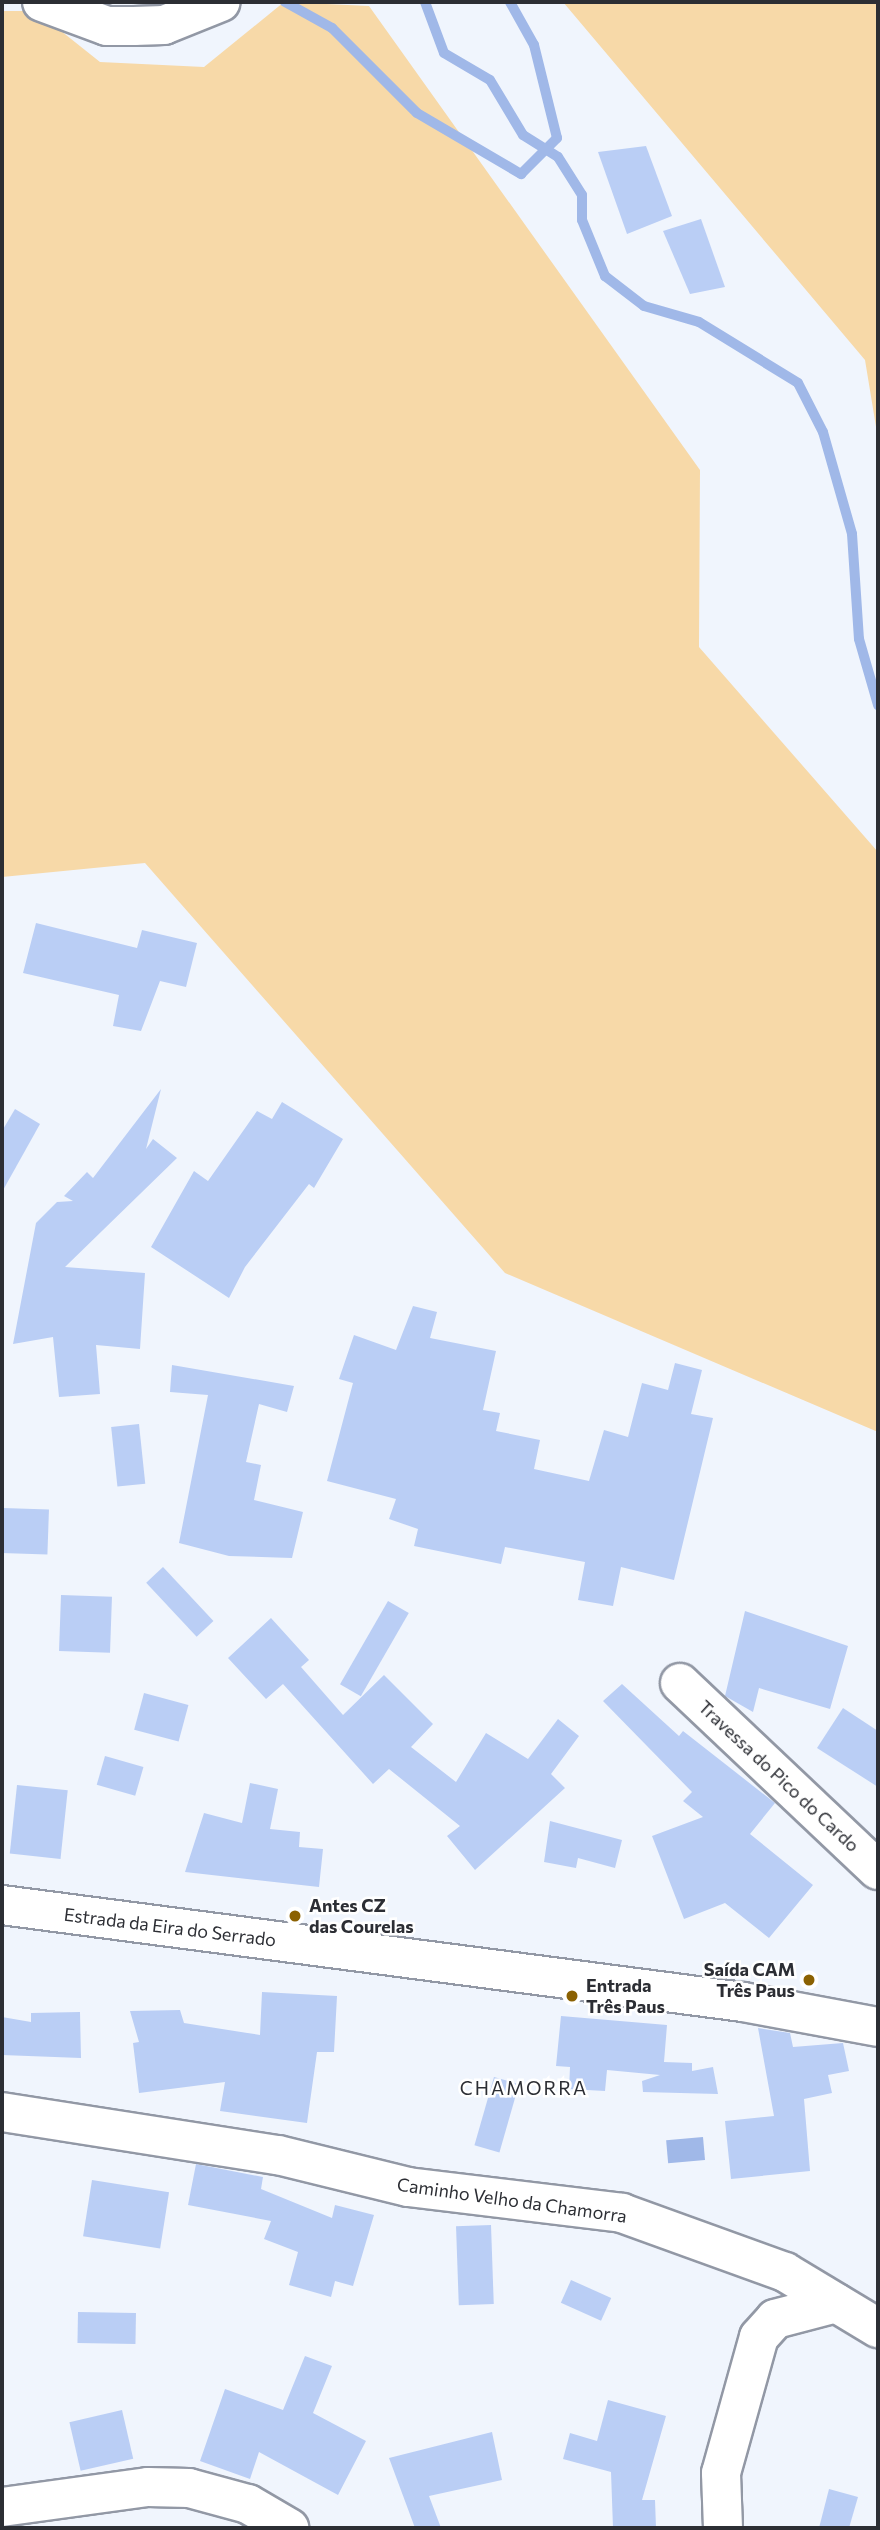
<!DOCTYPE html>
<html>
<head>
<meta charset="utf-8">
<style>
  body { margin:0 }
  #map { position:relative; width:880px; height:2530px; overflow:hidden; background:#f0f5fd; font-family:Commissioner,sans-serif }
  div>[style] { position:absolute }
  [style*='--x'] { left:calc(var(--x)*1px); top:calc(var(--y)*1px); width:calc(var(--w)*1px); rotate:calc(var(--a)*1deg) }
  .green>* { inset:0; background:#f7d9a8 }
  .water>* { inset:0; background:#a0b8e8; transform-origin:0 0 }
  .stream>* { height:10px; margin:-5px; padding:0 5px; transform-origin:5px; border-radius:5px; background:#a0b8e8 }
  .building>* { inset:0; background:#bacef5; transform-origin:0 0 }
  .roads { filter:drop-shadow(2px 0 #9298a5) drop-shadow(-2px 0 #9298a5) drop-shadow(0 2px #9298a5) drop-shadow(0 -2px #9298a5) }
  .minor>* { height:38px; margin:-19px; padding:0 19px; transform-origin:19px; border-radius:19px; background:#fff }
  .major>* { height:38px; margin:-19px; padding:0 19px; transform-origin:19px; border-radius:19px; background:#fff }
  .dots>* { width:19px; height:19px; translate:-50% -50%; box-sizing:border-box; border:4px solid #fff; border-radius:50% }
  span { translate:-50% -50%; white-space:nowrap; text-align:center; line-height:1.15; -webkit-text-stroke:5px #fff; paint-order:stroke }
  .street-label { font-size:18px; color:#2c2e34 }
  .poi-label { font-size:18px; color:#2c2e34; font-weight:700 }
  .left { translate:0 -50%; text-align:left }
  .right { translate:-100% -50%; text-align:right }
  .neighbourhood-label { font-size:19px; color:#2c2e34; letter-spacing:2px }
  .frame { position:absolute; inset:0; border:4px solid #2c2e34; pointer-events:none }
</style>
</head>
<body>
<div id="map">
  <div class="green">
    <i style="clip-path:polygon(284px 2px,369px 6px,700px 470px,699px 647px,878px 852px,878px 1432px,505px 1273px,145px 863px,2px 877px,2px 11px,36px 11px,100px 62px,204px 67px)"></i>
    <i style="clip-path:polygon(563px 2px,878px 2px,878px 439px,865px 360px)"></i>
  </div>
  <div class="water">
    <i style="left:703px;top:2137px;width:23px;height:37px;rotate:85deg"></i>
  </div>
  <div class="stream">
    <i style="--x:285;--y:2;--w:54;--a:29"></i>
    <i style="--x:332;--y:28;--w:120;--a:45"></i>
    <i style="--x:417;--y:113;--w:121;--a:30.4"></i>
    <i style="--x:521;--y:174;--w:51;--a:-45"></i>
    <i style="--x:557;--y:138;--w:96;--a:-103.9"></i>
    <i style="--x:534;--y:45;--w:49;--a:-119.2"></i>
    <i style="--x:425;--y:2;--w:54;--a:69.6"></i>
    <i style="--x:444;--y:53;--w:53;--a:30.4"></i>
    <i style="--x:490;--y:80;--w:64;--a:59"></i>
    <i style="--x:523;--y:135;--w:41;--a:32.2"></i>
    <i style="--x:558;--y:157;--w:45;--a:57.7"></i>
    <i style="--x:582;--y:195;--w:25;--a:90"></i>
    <i style="--x:582;--y:220;--w:61;--a:67.7"></i>
    <i style="--x:605;--y:276;--w:49;--a:37.6"></i>
    <i style="--x:644;--y:306;--w:57;--a:16.2"></i>
    <i style="--x:699;--y:322;--w:116;--a:31.6"></i>
    <i style="--x:798;--y:383;--w:55;--a:63"></i>
    <i style="--x:823;--y:432;--w:106;--a:74.1"></i>
    <i style="--x:852;--y:534;--w:105;--a:86.2"></i>
    <i style="--x:859;--y:639;--w:69;--a:73.9"></i>
  </div>
  <div class="building">
    <i style="clip-path:polygon(646px 146px,672px 216px,627px 234px,598px 152px)"></i>
    <i style="clip-path:polygon(701px 219px,725px 287px,690px 294px,663px 231px)"></i>
    <i style="clip-path:polygon(36px 923px,137px 948px,142px 930px,197px 943px,186px 987px,160px 981px,141px 1031px,113px 1026px,119px 995px,23px 973px)"></i>
    <i style="clip-path:polygon(161px 1089px,146px 1149px,153px 1139px,177px 1158px,65px 1267px,145px 1273px,140px 1349px,96px 1345px,100px 1394px,59px 1397px,53px 1337px,13px 1344px,36px 1223px,57px 1202px,73px 1201px,64px 1196px,87px 1172px,93px 1178px)"></i>
    <i style="clip-path:polygon(282px 1102px,343px 1139px,314px 1188px,309px 1184px,245px 1267px,229px 1298px,151px 1247px,194px 1171px,208px 1181px,257px 1111px,272px 1119px)"></i>
    <i style="clip-path:polygon(15px 1109px,40px 1124px,2px 1192px,2px 1131px)"></i>
    <i style="clip-path:polygon(413px 1306px,437px 1312px,430px 1338px,496px 1351px,483px 1410px,500px 1413px,496px 1431px,540px 1440px,534px 1469px,589px 1481px,604px 1430px,628px 1437px,642px 1383px,668px 1390px,675px 1363px,702px 1370px,691px 1414px,713px 1418px,674px 1580px,621px 1567px,613px 1606px,578px 1600px,585px 1562px,505px 1547px,501px 1564px,414px 1546px,418px 1529px,389px 1519px,396px 1499px,327px 1481px,353px 1383px,339px 1379px,354px 1335px,396px 1350px)"></i>
    <i style="clip-path:polygon(172px 1365px,294px 1386px,287px 1412px,259px 1404px,246px 1462px,261px 1465px,254px 1500px,303px 1512px,292px 1558px,229px 1556px,179px 1543px,208px 1395px,170px 1392px)"></i>
    <i style="left:139px;top:1424px;width:60px;height:28px;rotate:84deg"></i>
    <i style="left:3px;top:1508px;width:46px;height:45px;rotate:2deg"></i>
    <i style="left:163px;top:1567px;width:74px;height:23px;rotate:47deg"></i>
    <i style="left:61px;top:1595px;width:51px;height:56px;rotate:2deg"></i>
    <i style="left:388px;top:1601px;width:24px;height:96px;rotate:30deg"></i>
    <i style="clip-path:polygon(745px 1611px,848px 1646px,830px 1709px,759px 1688px,753px 1712px,725px 1696px)"></i>
    <i style="clip-path:polygon(271px 1618px,309px 1660px,301px 1667px,343px 1715px,384px 1675px,433px 1724px,411px 1747px,456px 1782px,486px 1733px,528px 1759px,558px 1719px,579px 1736px,551px 1774px,565px 1788px,475px 1870px,447px 1836px,460px 1826px,389px 1769px,373px 1784px,283px 1684px,266px 1699px,228px 1658px)"></i>
    <i style="clip-path:polygon(622px 1684px,679px 1736px,683px 1731px,775px 1803px,750px 1834px,813px 1885px,769px 1938px,725px 1903px,684px 1919px,652px 1836px,703px 1817px,683px 1801px,692px 1792px,603px 1701px)"></i>
    <i style="left:144px;top:1693px;width:46px;height:38px;rotate:15deg"></i>
    <i style="clip-path:polygon(843px 1708px,878px 1731px,878px 1787px,817px 1748px)"></i>
    <i style="left:105px;top:1756px;width:40px;height:30px;rotate:16deg"></i>
    <i style="clip-path:polygon(250px 1783px,278px 1789px,270px 1829px,300px 1832px,299px 1847px,323px 1849px,319px 1887px,185px 1872px,204px 1813px,242px 1823px)"></i>
    <i style="left:17px;top:1785px;width:51px;height:69px;rotate:6deg"></i>
    <i style="clip-path:polygon(550px 1821px,622px 1840px,615px 1868px,578px 1858px,576px 1868px,544px 1862px)"></i>
    <i style="clip-path:polygon(262px 1992px,337px 1996px,334px 2052px,317px 2052px,307px 2123px,220px 2111px,225px 2082px,139px 2093px,133px 2043px,139px 2042px,130px 2011px,180px 2010px,184px 2023px,260px 2035px)"></i>
    <i style="clip-path:polygon(80px 2012px,81px 2058px,2px 2055px,2px 2017px,31px 2022px,31px 2013px)"></i>
    <i style="clip-path:polygon(561px 2016px,667px 2025px,664px 2062px,692px 2063px,692px 2071px,713px 2067px,718px 2094px,643px 2092px,642px 2081px,660px 2075px,607px 2070px,605px 2091px,569px 2089px,570px 2067px,556px 2066px)"></i>
    <i style="clip-path:polygon(758px 2028px,790px 2033px,793px 2047px,843px 2043px,849px 2071px,828px 2075px,832px 2093px,804px 2099px,810px 2171px,731px 2179px,725px 2121px,774px 2116px)"></i>
    <i style="left:494px;top:2077px;width:26px;height:71px;rotate:16deg"></i>
    <i style="clip-path:polygon(196px 2164px,263px 2177px,261px 2189px,332px 2218px,335px 2205px,374px 2215px,353px 2286px,335px 2281px,331px 2297px,289px 2285px,298px 2252px,264px 2239px,271px 2221px,188px 2205px)"></i>
    <i style="left:92px;top:2180px;width:78px;height:57px;rotate:9deg"></i>
    <i style="left:491px;top:2225px;width:79px;height:35px;rotate:88deg"></i>
    <i style="left:571px;top:2280px;width:44px;height:25px;rotate:24deg"></i>
    <i style="left:78px;top:2312px;width:58px;height:31px;rotate:1deg"></i>
    <i style="clip-path:polygon(305px 2356px,332px 2366px,313px 2413px,366px 2441px,338px 2495px,259px 2452px,250px 2479px,200px 2461px,225px 2389px,283px 2410px)"></i>
    <i style="clip-path:polygon(608px 2400px,666px 2416px,642px 2500px,655px 2500px,656px 2528px,613px 2528px,611px 2472px,563px 2459px,570px 2433px,597px 2441px)"></i>
    <i style="left:122px;top:2410px;width:50px;height:54px;rotate:77deg"></i>
    <i style="clip-path:polygon(492px 2432px,502px 2480px,429px 2496px,441px 2528px,415px 2528px,389px 2458px)"></i>
    <i style="clip-path:polygon(829px 2489px,858px 2497px,849px 2528px,819px 2528px)"></i>
  </div>
  <div class="roads">
    <div class="minor">
      <i style="--x:42;--y:2;--w:69;--a:20.3"></i>
      <i style="--x:107;--y:26;--w:27;--a:0"></i>
      <i style="--x:134;--y:26;--w:30;--a:-2"></i>
      <i style="--x:164;--y:25;--w:61;--a:-22"></i>
      <i style="--x:680;--y:1683;--w:272;--a:43.4"></i>
      <i style="--x:2;--y:2112;--w:279;--a:8.9"></i>
      <i style="--x:278;--y:2155;--w:134;--a:13.8"></i>
      <i style="--x:408;--y:2187;--w:216;--a:6.9"></i>
      <i style="--x:622;--y:2213;--w:173;--a:19.9"></i>
      <i style="--x:785;--y:2272;--w:109;--a:31.1"></i>
      <i style="--x:723;--y:2528;--w:55;--a:-92.1"></i>
      <i style="--x:721;--y:2473;--w:141;--a:-74.4"></i>
      <i style="--x:759;--y:2337;--w:24;--a:-48"></i>
      <i style="--x:775;--y:2319;--w:63;--a:-14.7"></i>
    </div>
    <div class="major">
      <i style="--x:2;--y:1905;--w:747;--a:7.46"></i>
      <i style="--x:743;--y:2002;--w:137;--a:10.5"></i>
      <i style="--x:2;--y:2507;--w:147;--a:-7.8"></i>
      <i style="--x:148;--y:2487;--w:41;--a:1.4"></i>
      <i style="--x:189;--y:2488;--w:61;--a:15.2"></i>
      <i style="--x:248;--y:2504;--w:48;--a:30.3"></i>
    </div>
  </div>
  <div class="dots">
    <i style="left:295px;top:1916px;background:#8b6102"></i>
    <i style="left:809px;top:1980px;background:#8b6102"></i>
    <i style="left:572px;top:1996px;background:#8b6102"></i>
  </div>
  <div class="street-label">
    <span style="left:779px;top:1776px;rotate:43deg">Travessa do Pico do Cardo</span>
    <span style="left:170px;top:1927px;rotate:7deg">Estrada da Eira do Serrado</span>
    <span style="left:512px;top:2200px;rotate:8deg">Caminho Velho da Chamorra</span>
  </div>
  <div class="poi-label">
    <span class="left" style="left:309px;top:1916px">Antes CZ<br>das Courelas</span>
    <span class="right" style="left:795px;top:1980px">Saída CAM<br>Três Paus</span>
    <span class="left" style="left:586px;top:1996px">Entrada<br>Três Paus</span>
  </div>
  <div class="neighbourhood-label">
    <span style="left:524px;top:2088px">CHAMORRA</span>
  </div>
  <div class="frame"></div>
</div>
</body>
</html>
